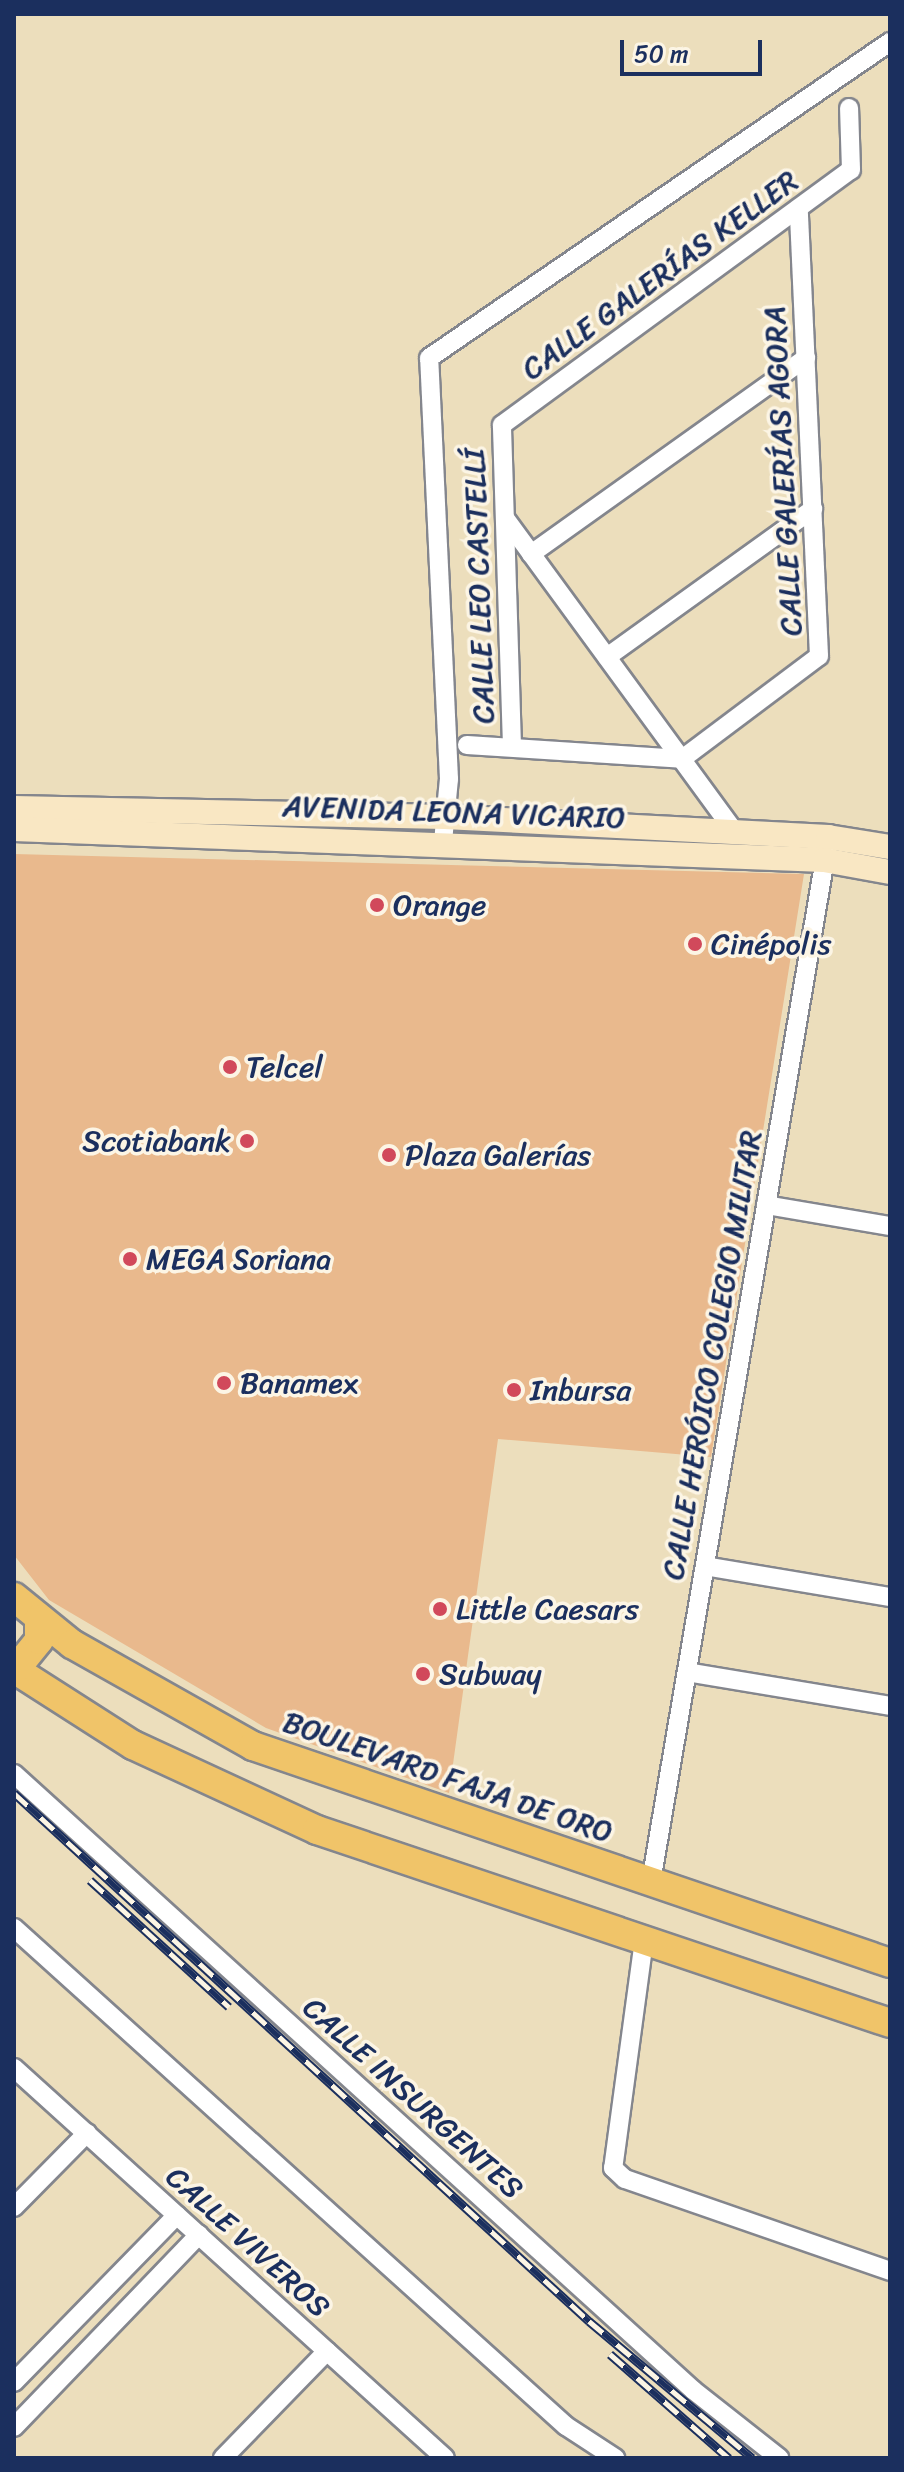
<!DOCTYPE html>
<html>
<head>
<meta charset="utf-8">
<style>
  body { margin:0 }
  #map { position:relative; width:904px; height:2472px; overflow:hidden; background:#ecdebc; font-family:Sriracha,sans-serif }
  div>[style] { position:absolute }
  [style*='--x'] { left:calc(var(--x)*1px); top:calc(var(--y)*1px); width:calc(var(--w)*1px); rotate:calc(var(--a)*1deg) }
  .building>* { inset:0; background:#e9b98d }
  .roads { filter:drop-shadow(2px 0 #84868d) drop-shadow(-2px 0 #84868d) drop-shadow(0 2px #84868d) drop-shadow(0 -2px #84868d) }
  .street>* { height:18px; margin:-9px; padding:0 9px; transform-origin:9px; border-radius:9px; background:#fff }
  .secondary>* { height:24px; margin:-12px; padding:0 12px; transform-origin:12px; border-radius:12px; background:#f9e7c3 }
  .primary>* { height:28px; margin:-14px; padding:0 14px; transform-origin:14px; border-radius:14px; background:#f0c469 }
  .rail>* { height:9px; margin-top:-4.5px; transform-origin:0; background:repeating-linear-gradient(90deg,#fcf5e5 0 18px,#1b2f5e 0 36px); box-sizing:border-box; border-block:2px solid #1b2f5e }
  .dots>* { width:22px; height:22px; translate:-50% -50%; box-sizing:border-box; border:4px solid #fcf5e5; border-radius:50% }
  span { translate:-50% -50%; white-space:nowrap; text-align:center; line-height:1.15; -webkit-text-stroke:7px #fcf5e5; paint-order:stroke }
  .street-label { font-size:30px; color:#1b2f5e }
  .poi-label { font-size:30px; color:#1b2f5e }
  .left { translate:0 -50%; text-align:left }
  .right { translate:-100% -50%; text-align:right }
  .frame { position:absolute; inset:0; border:16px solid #1b2f5e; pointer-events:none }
  .scale { position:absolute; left:620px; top:40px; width:142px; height:36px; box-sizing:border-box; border:4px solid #1b2f5e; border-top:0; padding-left:10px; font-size:24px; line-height:28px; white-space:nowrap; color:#1b2f5e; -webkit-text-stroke:6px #fcf5e5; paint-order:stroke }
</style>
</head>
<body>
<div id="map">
  <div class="building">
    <i style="clip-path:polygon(14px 854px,804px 874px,711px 1457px,498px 1439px,449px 1793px,266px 1728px,49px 1600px,14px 1555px)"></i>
  </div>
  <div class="roads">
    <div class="street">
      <i style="--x:505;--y:518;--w:389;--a:53.8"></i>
      <i style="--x:531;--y:554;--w:338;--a:-35.5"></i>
      <i style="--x:607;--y:657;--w:254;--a:-35.7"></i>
      <i style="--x:467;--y:745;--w:215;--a:3.7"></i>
      <i style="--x:682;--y:759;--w:171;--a:-36.9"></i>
      <i style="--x:819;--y:656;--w:448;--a:-92.6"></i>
      <i style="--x:512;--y:746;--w:321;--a:-91.8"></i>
      <i style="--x:502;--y:425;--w:432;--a:-36.2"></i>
      <i style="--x:851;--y:170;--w:62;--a:-91.8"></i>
      <i style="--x:443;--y:842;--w:63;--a:-84.6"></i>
      <i style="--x:449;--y:779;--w:421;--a:-92.7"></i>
      <i style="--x:429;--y:358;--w:559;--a:-34.43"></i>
      <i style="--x:766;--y:1205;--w:126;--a:9.6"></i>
      <i style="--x:705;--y:1566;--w:188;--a:9.5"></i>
      <i style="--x:687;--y:1672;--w:206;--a:9.5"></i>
      <i style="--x:14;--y:1774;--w:917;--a:42.21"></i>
      <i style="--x:693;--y:2390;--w:110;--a:38.3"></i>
      <i style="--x:651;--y:1882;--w:1050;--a:-80.35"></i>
      <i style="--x:14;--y:1928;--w:743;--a:42.06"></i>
      <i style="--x:566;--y:2426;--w:59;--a:33.1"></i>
      <i style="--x:644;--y:1940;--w:230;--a:97.7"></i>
      <i style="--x:613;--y:2168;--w:16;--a:43"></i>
      <i style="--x:625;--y:2179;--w:281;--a:19.1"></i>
      <i style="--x:14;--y:2068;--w:581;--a:42.14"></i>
      <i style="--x:14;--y:2207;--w:104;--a:-45.4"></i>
      <i style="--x:14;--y:2382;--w:233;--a:-45.7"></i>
      <i style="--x:14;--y:2427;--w:267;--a:-46.1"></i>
      <i style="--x:223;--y:2458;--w:149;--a:-45.8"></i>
    </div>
    <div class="secondary">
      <i style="--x:14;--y:808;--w:431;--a:1.2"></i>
      <i style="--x:445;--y:817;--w:384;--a:3"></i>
      <i style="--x:828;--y:837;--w:63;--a:9.2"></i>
      <i style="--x:14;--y:829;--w:811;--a:2.19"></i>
      <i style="--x:824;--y:860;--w:67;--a:10.3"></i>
    </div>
    <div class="primary">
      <i style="--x:14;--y:1597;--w:75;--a:39"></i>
      <i style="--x:72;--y:1644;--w:208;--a:29.4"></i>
      <i style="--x:253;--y:1746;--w:673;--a:18.81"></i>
      <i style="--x:14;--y:1669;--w:141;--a:32.6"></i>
      <i style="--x:133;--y:1745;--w:203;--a:24.8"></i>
      <i style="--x:317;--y:1830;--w:605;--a:18.61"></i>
      <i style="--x:15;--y:1670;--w:38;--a:-51"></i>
      <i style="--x:39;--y:1640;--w:21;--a:-90"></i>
    </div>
  </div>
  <div class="rail">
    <i style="--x:14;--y:1793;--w:781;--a:42.56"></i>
    <i style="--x:589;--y:2321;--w:213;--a:40"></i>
    <i style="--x:90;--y:1880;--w:188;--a:42.4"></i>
    <i style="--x:610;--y:2354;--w:158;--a:41.2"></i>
  </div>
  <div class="dots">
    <i style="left:377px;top:905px;background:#d1495b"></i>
    <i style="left:695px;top:944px;background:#d1495b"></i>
    <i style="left:230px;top:1067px;background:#d1495b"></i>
    <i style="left:247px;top:1141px;background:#d1495b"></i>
    <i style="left:389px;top:1155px;background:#d1495b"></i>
    <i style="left:130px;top:1259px;background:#d1495b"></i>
    <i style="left:224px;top:1383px;background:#d1495b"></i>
    <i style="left:514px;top:1390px;background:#d1495b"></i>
    <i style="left:440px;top:1609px;background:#d1495b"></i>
    <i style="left:423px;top:1674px;background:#d1495b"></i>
  </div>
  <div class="street-label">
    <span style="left:660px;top:275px;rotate:-36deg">CALLE GALERÍAS KELLER</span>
    <span style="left:783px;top:471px;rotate:-93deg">CALLE GALERÍAS AGORA</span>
    <span style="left:479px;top:586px;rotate:-92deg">CALLE LEO CASTELLÍ</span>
    <span style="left:454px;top:812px;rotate:2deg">AVENIDA LEONA VICARIO</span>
    <span style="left:712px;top:1355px;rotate:-80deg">CALLE HERÓICO COLEGIO MILITAR</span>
    <span style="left:448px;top:1777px;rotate:19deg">BOULEVARD FAJA DE ORO</span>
    <span style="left:413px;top:2098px;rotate:42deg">CALLE INSURGENTES</span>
    <span style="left:248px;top:2242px;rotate:42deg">CALLE VIVEROS</span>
  </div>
  <div class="poi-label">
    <span class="left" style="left:393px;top:905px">Orange</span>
    <span class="left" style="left:711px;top:944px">Cinépolis</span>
    <span class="left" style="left:246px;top:1067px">Telcel</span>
    <span class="right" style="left:231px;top:1141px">Scotiabank</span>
    <span class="left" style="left:405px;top:1155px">Plaza Galerías</span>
    <span class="left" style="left:146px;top:1259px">MEGA Soriana</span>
    <span class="left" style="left:240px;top:1383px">Banamex</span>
    <span class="left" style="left:530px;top:1390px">Inbursa</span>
    <span class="left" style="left:456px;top:1609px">Little Caesars</span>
    <span class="left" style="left:439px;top:1674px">Subway</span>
  </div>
  <div class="frame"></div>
  <div class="scale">50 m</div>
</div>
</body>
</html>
